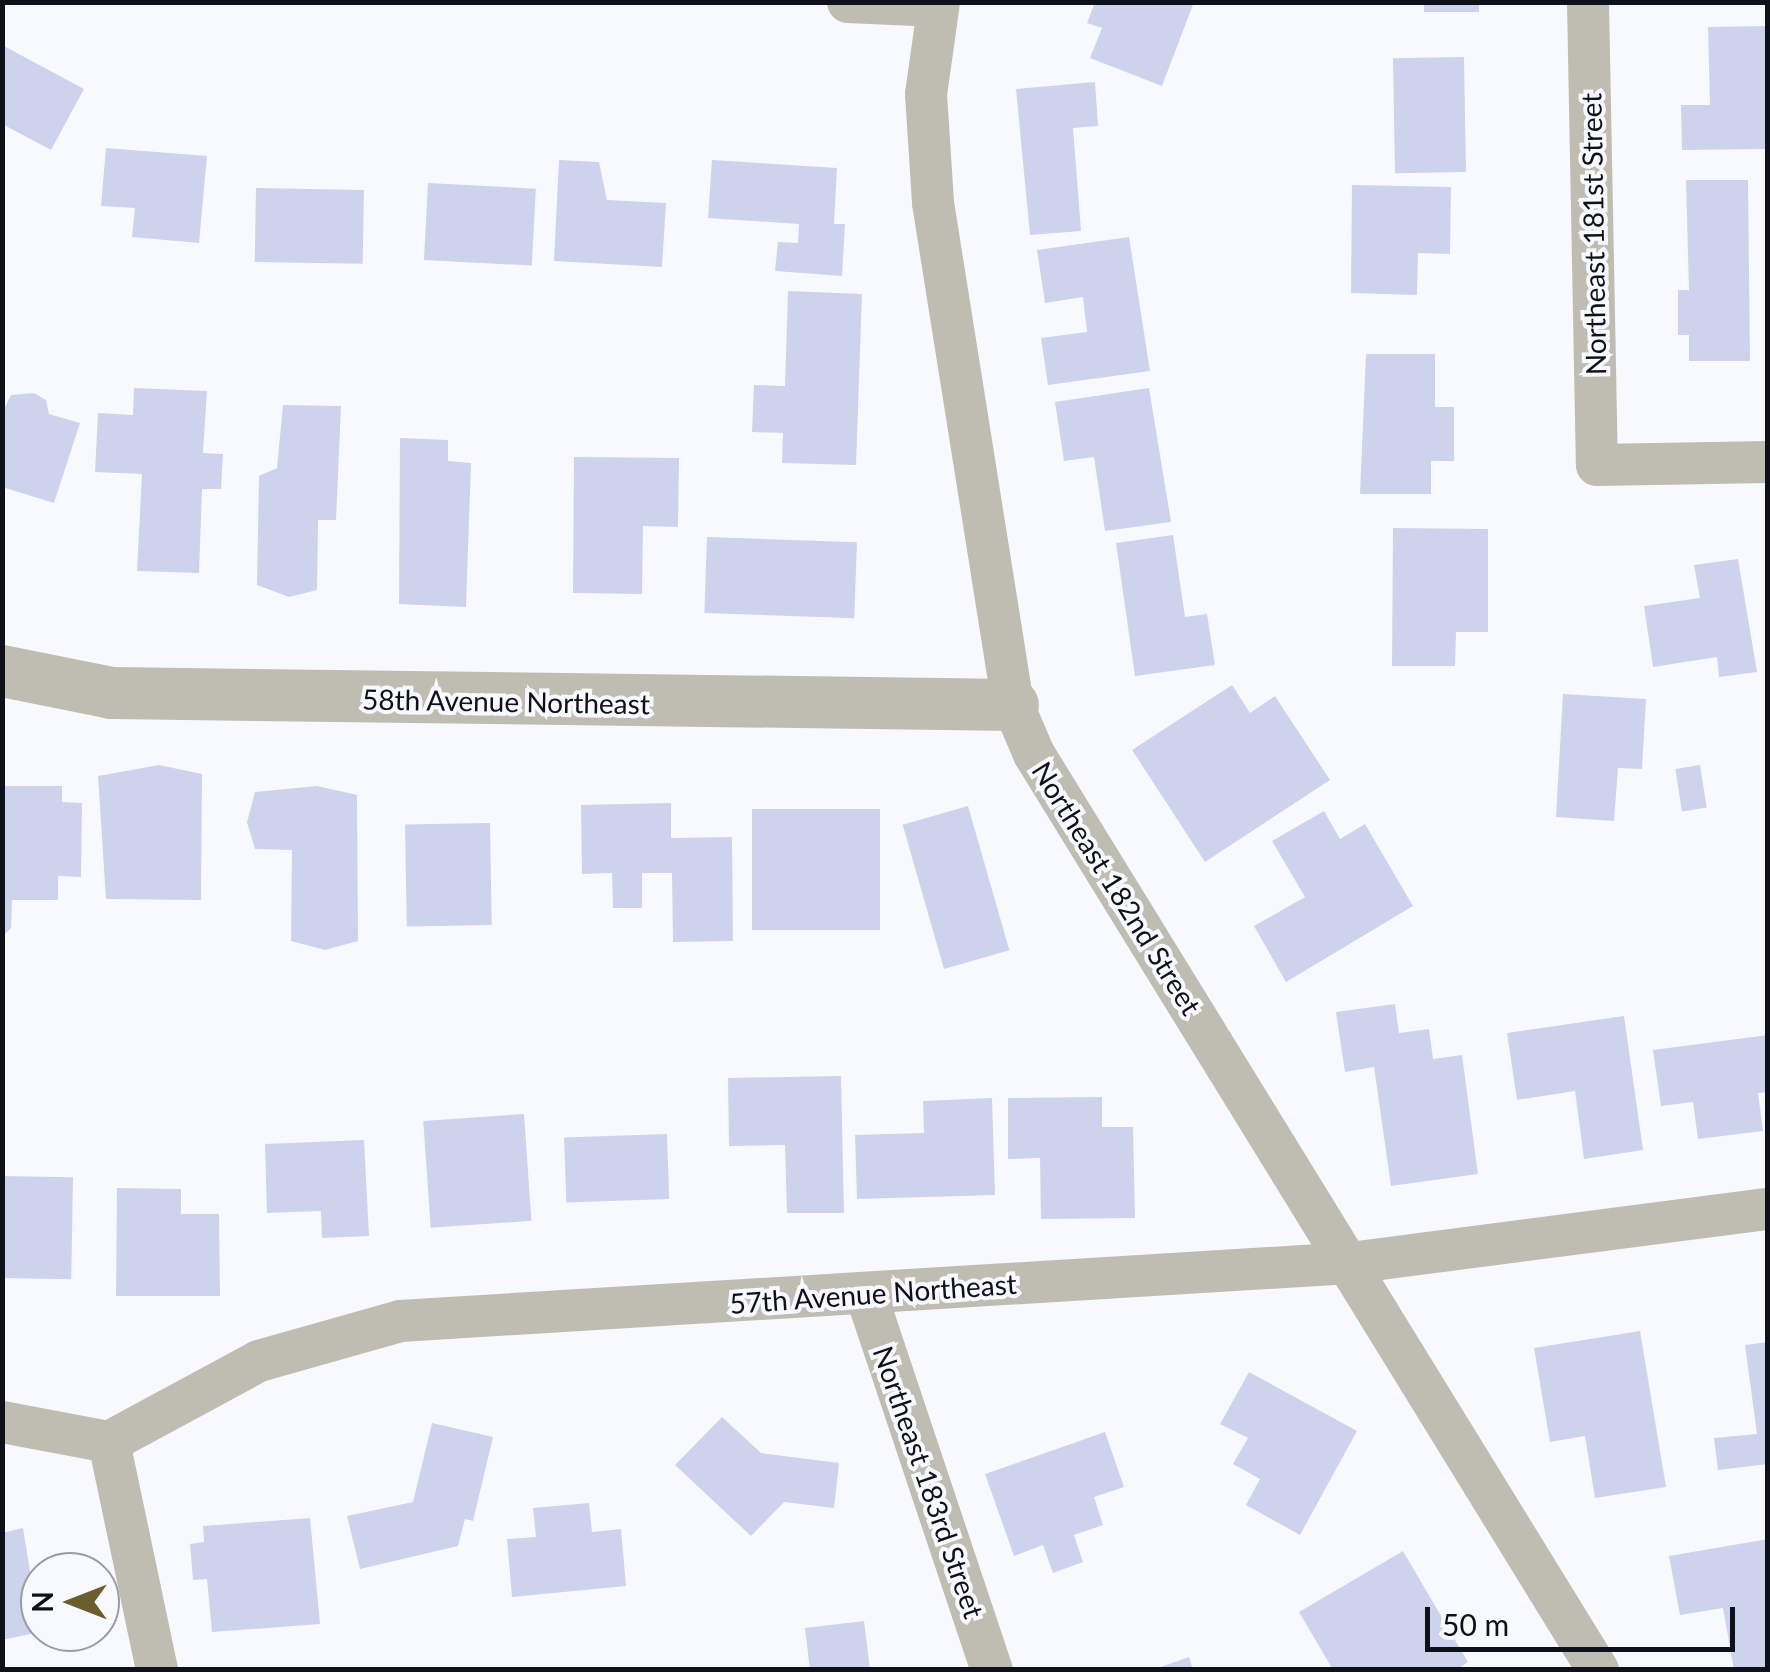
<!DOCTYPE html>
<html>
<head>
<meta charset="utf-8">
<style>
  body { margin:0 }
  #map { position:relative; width:1770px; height:1672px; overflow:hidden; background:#f8f9fe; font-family:Lato,sans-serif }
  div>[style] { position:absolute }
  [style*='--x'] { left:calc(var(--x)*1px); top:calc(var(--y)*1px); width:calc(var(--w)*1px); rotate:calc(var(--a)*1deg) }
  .building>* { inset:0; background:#cdd3ec; transform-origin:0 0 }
  .minor>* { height:42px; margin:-21px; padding:0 21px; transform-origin:21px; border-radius:21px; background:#bfbdb1 }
  .tertiary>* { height:52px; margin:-26px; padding:0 26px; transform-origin:26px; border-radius:26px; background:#bfbdb1 }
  span { translate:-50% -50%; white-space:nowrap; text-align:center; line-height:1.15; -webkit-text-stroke:8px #f8f9fe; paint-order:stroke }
  .street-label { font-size:28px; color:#0f111a }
  .frame { position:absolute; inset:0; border:5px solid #0f111a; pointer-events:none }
  .north { position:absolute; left:20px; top:1552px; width:100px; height:100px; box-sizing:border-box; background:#f8f9fe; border:2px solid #9b9ca3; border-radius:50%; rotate:270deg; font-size:28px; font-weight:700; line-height:40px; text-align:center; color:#0f111a }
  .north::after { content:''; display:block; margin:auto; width:35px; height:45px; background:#6a5f2c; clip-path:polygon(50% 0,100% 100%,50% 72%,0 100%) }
  .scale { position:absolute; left:1425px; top:1607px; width:310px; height:45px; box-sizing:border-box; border:5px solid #0f111a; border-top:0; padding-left:12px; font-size:30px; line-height:35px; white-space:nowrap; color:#0f111a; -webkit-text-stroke:8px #f8f9fe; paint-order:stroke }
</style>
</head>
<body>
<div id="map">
  <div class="building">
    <i style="clip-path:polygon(1095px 2px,1194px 2px,1162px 86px,1090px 58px,1102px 28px,1087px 23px)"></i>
    <i style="left:1424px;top:2px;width:55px;height:10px"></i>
    <i style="clip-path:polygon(1768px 26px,1768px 149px,1682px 150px,1681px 105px,1710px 105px,1708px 27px)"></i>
    <i style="clip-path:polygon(2px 45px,84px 89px,51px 150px,2px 124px)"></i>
    <i style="left:1464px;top:57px;width:115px;height:71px;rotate:89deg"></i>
    <i style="clip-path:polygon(1095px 82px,1098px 126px,1073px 128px,1081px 231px,1030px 235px,1016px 89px)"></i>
    <i style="clip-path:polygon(106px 148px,207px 156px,199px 243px,132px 237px,135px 208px,101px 206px)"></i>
    <i style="clip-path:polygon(559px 160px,599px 162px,607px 200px,666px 203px,662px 267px,554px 261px)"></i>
    <i style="clip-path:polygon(712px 160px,837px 168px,834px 224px,845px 224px,842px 276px,775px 271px,778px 242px,798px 243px,799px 224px,708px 218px)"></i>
    <i style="clip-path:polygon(1686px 180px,1748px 180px,1750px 361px,1689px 361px,1689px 335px,1678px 335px,1678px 290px,1689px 290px)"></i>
    <i style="left:428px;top:183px;width:108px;height:77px;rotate:3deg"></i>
    <i style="clip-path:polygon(1352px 185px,1451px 187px,1450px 254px,1418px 253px,1417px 295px,1351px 293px)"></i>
    <i style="left:256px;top:188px;width:108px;height:74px;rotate:1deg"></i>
    <i style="clip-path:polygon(1129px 237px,1150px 371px,1048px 385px,1041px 338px,1087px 332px,1083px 297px,1045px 303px,1037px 250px)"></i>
    <i style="clip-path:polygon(788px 291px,862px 294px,856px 465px,782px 463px,783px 433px,752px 432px,754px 385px,785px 386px)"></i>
    <i style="clip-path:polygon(1366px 354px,1435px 354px,1435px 407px,1454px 407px,1454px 461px,1431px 461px,1431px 494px,1360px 494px)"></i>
    <i style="clip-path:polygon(134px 388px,207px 391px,203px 453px,223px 454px,221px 489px,202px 489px,199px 573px,137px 571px,142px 474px,95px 472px,98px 413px,133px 415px)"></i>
    <i style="clip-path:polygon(1149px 388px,1171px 522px,1105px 531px,1094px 457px,1064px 461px,1055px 402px)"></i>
    <i style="clip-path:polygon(34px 393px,46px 400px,49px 414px,80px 423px,54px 503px,2px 487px,2px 413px,11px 395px)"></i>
    <i style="clip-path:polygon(283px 405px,341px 406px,336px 520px,318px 520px,317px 590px,289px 597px,257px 585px,259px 476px,277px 468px)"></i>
    <i style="clip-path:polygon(400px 438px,448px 440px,448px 461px,471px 463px,466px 607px,399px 604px)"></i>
    <i style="clip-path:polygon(574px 457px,679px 458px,678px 527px,643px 526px,642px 594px,573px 593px)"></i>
    <i style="clip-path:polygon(1393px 528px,1488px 529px,1488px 632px,1456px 632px,1455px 666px,1392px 666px)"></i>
    <i style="clip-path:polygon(1173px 535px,1185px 617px,1207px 614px,1215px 665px,1135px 676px,1116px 543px)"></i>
    <i style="left:707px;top:537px;width:150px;height:76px;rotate:2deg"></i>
    <i style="clip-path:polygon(1738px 559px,1757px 672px,1719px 677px,1717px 657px,1653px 667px,1644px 606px,1700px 598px,1694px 565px)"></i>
    <i style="clip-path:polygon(1232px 685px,1250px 713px,1275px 696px,1330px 780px,1205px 862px,1132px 750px)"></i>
    <i style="clip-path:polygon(1563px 694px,1646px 699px,1642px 769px,1618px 768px,1614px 821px,1556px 817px)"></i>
    <i style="clip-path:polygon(159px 765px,202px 774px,201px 900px,106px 899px,98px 776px)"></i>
    <i style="left:1700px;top:765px;width:43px;height:25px;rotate:81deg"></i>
    <i style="clip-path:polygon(2px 786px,62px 786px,62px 802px,82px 803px,81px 877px,58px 876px,58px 900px,12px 900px,11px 928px,2px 937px)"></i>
    <i style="clip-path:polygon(317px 786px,357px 795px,358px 941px,325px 950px,291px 941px,292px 850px,255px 849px,247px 822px,255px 792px)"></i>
    <i style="clip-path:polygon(671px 803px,671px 838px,732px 837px,733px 941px,673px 942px,672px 873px,642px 873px,642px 908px,613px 908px,612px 873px,582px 874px,581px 805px)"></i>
    <i style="left:968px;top:806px;width:150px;height:68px;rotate:74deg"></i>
    <i style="left:752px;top:809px;width:128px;height:121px"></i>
    <i style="clip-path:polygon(1324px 811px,1340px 839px,1365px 824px,1413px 906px,1286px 982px,1254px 926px,1305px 897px,1272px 841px)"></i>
    <i style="left:490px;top:823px;width:102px;height:85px;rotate:89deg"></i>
    <i style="clip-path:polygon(1395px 1004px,1399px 1033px,1429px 1029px,1433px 1059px,1462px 1055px,1478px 1174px,1391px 1186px,1374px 1067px,1345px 1072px,1336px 1012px)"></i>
    <i style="clip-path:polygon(1624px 1016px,1643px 1150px,1584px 1159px,1575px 1091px,1517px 1100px,1507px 1033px)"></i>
    <i style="clip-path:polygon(1768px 1035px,1768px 1092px,1758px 1093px,1763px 1131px,1698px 1139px,1693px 1102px,1661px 1106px,1653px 1050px)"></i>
    <i style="clip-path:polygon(841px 1076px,844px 1213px,787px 1213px,785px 1145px,729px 1146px,728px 1078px)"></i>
    <i style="clip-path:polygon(1102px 1097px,1102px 1127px,1133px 1127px,1135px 1218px,1041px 1219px,1040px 1158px,1008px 1159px,1008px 1098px)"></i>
    <i style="clip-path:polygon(992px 1098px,995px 1195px,857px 1199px,855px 1135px,924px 1133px,923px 1101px)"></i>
    <i style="left:524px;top:1114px;width:107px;height:101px;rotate:86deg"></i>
    <i style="left:667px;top:1134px;width:65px;height:103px;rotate:88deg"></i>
    <i style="clip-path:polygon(364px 1140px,369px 1236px,322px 1238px,321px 1211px,267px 1213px,265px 1144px)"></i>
    <i style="left:2px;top:1176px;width:71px;height:102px;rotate:1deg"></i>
    <i style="clip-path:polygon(117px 1188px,181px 1189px,181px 1214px,219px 1214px,220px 1296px,116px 1296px)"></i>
    <i style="clip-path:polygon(1640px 1331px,1666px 1487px,1595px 1498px,1585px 1436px,1550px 1442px,1534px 1348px)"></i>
    <i style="clip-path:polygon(1768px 1342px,1768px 1464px,1718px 1470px,1714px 1438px,1757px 1434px,1745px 1345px)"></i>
    <i style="clip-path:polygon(1249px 1372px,1357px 1431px,1300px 1535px,1246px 1505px,1260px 1479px,1233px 1464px,1248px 1438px,1220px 1424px)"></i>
    <i style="clip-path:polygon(722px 1417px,761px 1453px,839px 1463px,834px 1508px,784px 1502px,751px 1536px,675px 1465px)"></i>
    <i style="clip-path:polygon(432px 1423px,493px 1437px,473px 1521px,465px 1519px,458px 1546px,360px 1569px,347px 1516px,413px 1502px)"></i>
    <i style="clip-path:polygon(1105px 1432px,1124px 1487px,1094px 1497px,1103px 1525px,1074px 1535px,1083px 1562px,1053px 1573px,1043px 1545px,1014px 1556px,985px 1474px)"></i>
    <i style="clip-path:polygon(589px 1503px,592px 1532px,621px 1529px,626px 1586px,512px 1597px,507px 1539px,536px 1537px,533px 1508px)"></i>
    <i style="clip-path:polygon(310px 1518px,320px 1624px,212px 1632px,207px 1579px,193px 1580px,190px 1544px,204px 1542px,203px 1526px)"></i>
    <i style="clip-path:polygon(23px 1528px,40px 1632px,2px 1640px,2px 1533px)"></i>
    <i style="clip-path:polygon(1768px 1539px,1768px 1670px,1734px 1670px,1723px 1608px,1680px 1615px,1669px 1556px)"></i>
    <i style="clip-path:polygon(1403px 1551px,1468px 1662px,1456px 1670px,1333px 1670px,1299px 1612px)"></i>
    <i style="clip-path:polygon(864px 1621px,870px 1670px,810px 1670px,805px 1628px)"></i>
    <i style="clip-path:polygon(1189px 1657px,1193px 1670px,1155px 1670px,1155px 1669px)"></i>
  </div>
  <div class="minor">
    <i style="--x:848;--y:2;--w:89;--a:2.6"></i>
    <i style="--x:939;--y:2;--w:93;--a:98"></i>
    <i style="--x:926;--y:94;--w:109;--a:86.3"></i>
    <i style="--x:933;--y:203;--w:508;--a:80.95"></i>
    <i style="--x:1013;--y:705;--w:53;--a:66.8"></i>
    <i style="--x:1034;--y:754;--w:1076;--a:58.38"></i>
    <i style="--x:1588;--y:2;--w:463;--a:88.9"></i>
    <i style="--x:1597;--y:465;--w:171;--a:-1"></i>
    <i style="--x:866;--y:1294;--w:397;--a:71.5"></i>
    <i style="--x:2;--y:1422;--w:109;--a:10.6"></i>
    <i style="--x:109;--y:1442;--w:170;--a:-28.4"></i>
    <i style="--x:259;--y:1361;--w:147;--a:-15.8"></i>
    <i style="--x:400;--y:1321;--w:952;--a:-3.49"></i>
    <i style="--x:1350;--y:1263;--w:421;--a:-7.4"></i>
    <i style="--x:109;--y:1442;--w:233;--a:78.1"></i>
  </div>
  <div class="tertiary">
    <i style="--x:2;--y:671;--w:112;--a:11.3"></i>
    <i style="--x:112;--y:693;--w:901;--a:0.76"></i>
  </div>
  <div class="street-label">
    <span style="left:1593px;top:234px;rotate:-91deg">Northeast 181st Street</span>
    <span style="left:506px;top:701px;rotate:1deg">58th Avenue Northeast</span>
    <span style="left:1117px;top:888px;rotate:58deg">Northeast 182nd Street</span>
    <span style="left:873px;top:1293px;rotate:-4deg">57th Avenue Northeast</span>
    <span style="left:929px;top:1482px;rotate:71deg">Northeast 183rd Street</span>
  </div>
  <div class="frame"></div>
  <div class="north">N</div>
  <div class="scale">50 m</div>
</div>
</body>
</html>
